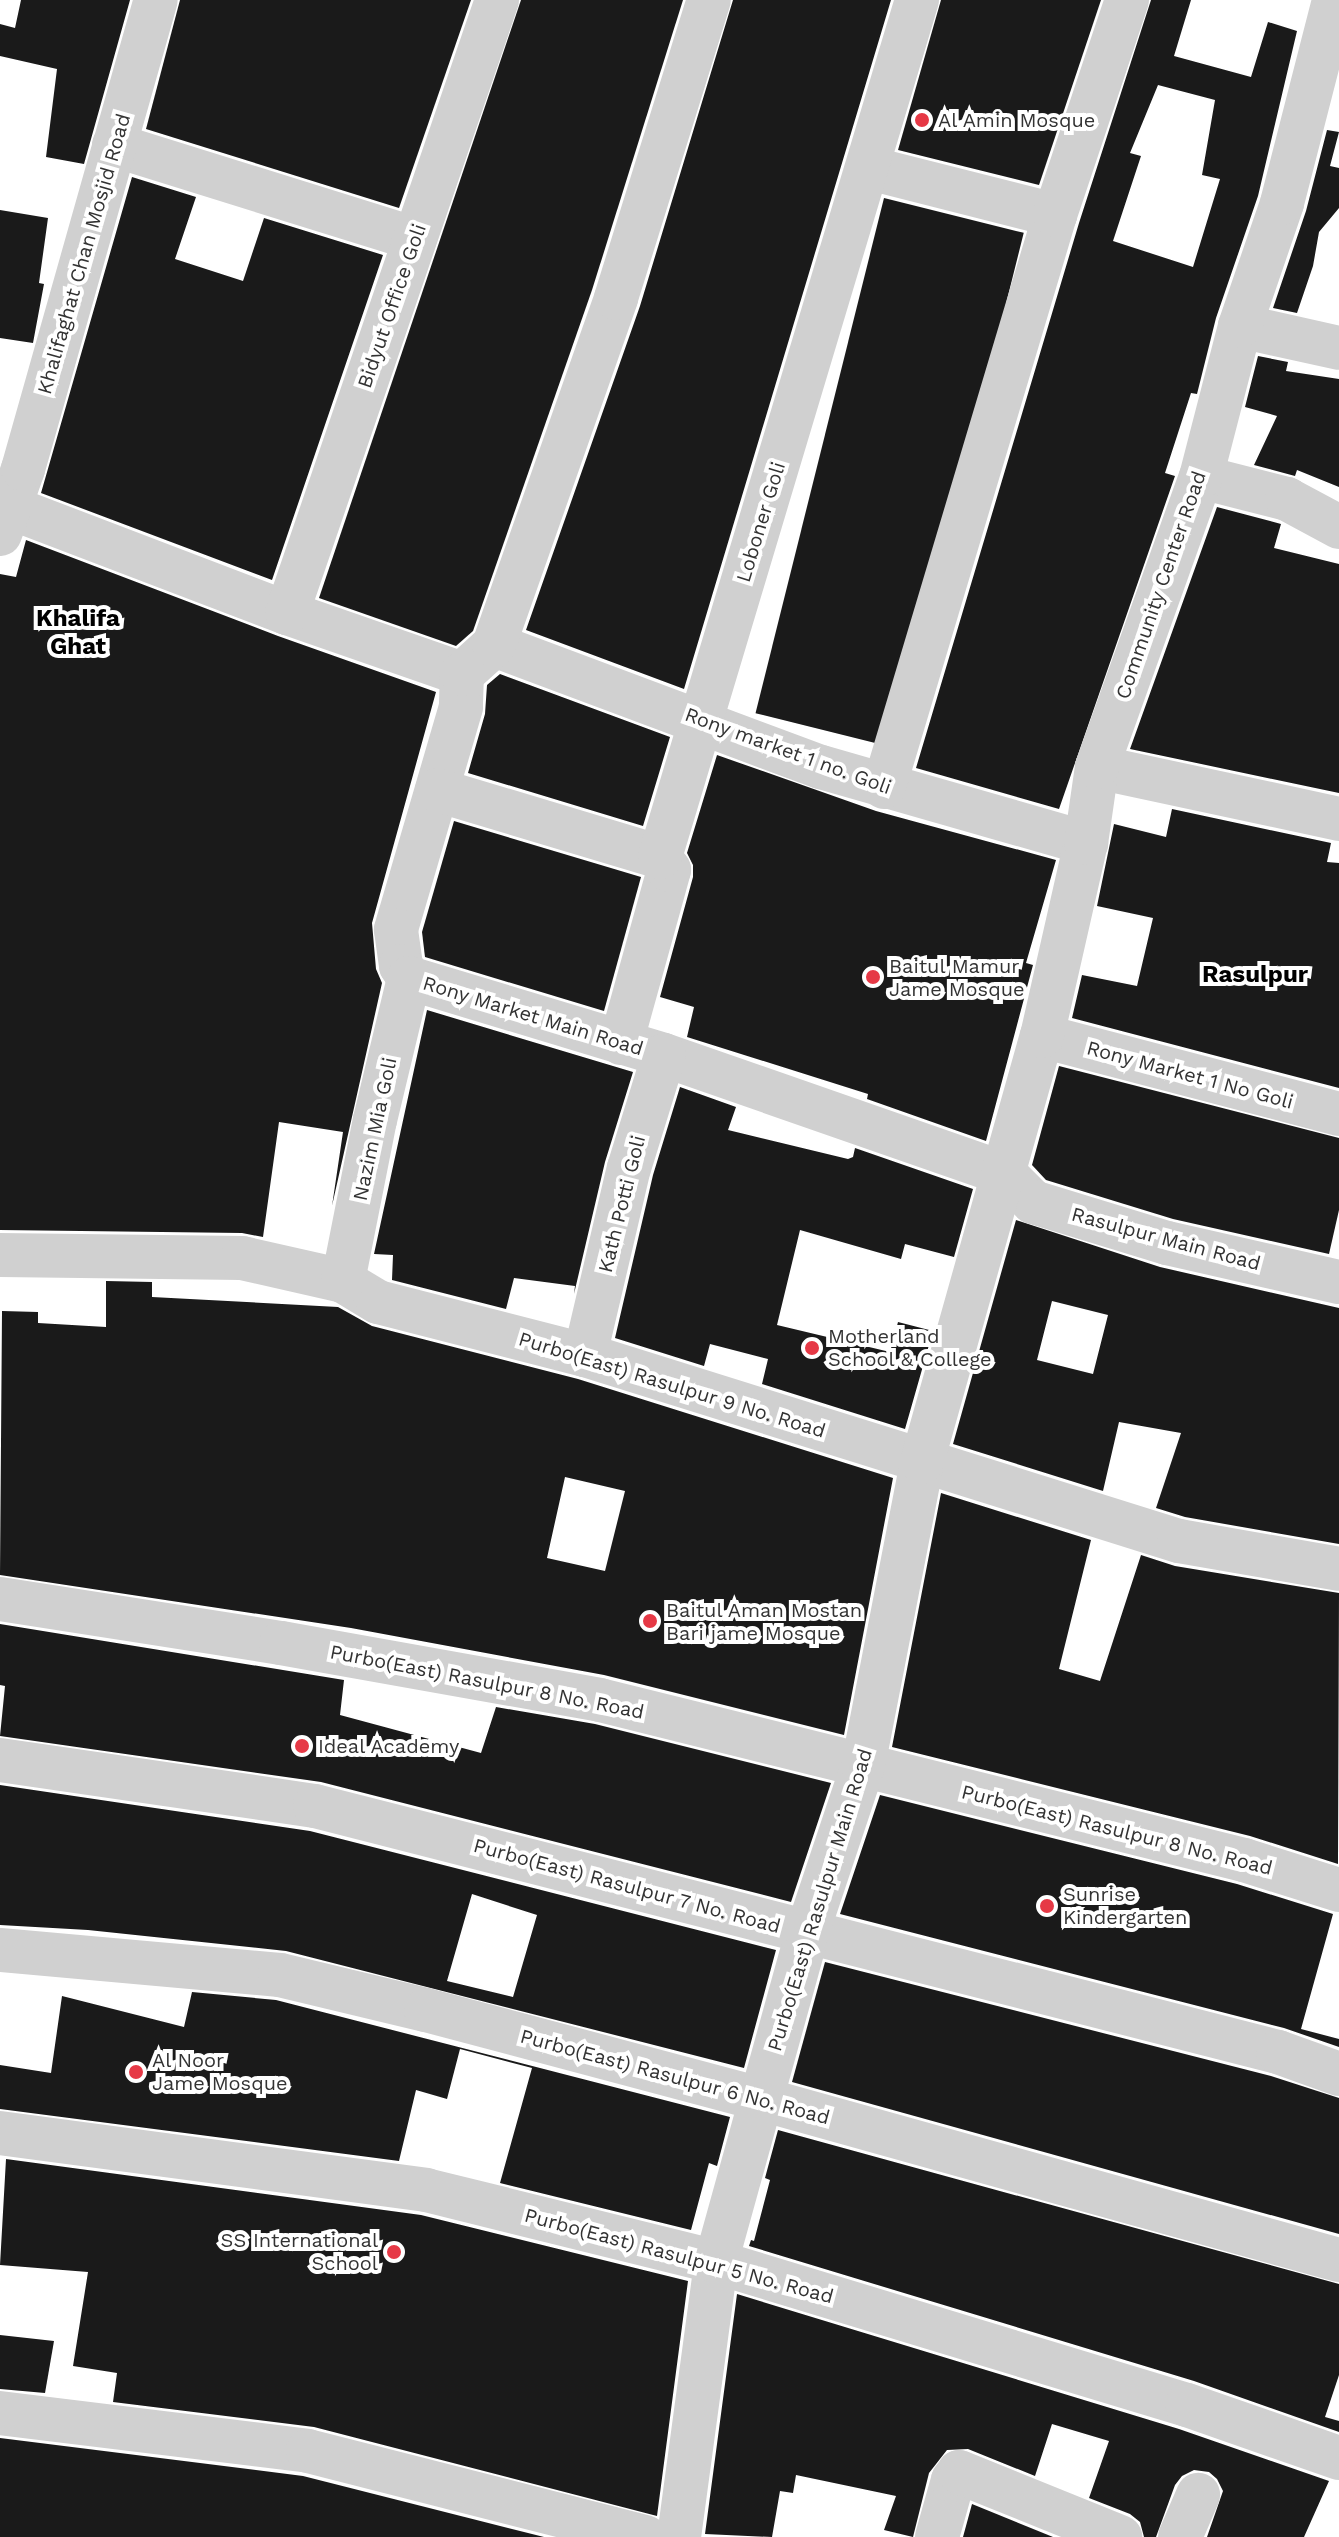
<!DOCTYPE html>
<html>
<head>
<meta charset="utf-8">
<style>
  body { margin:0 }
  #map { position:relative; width:1339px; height:2537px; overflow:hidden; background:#fff; font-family:"Work Sans",sans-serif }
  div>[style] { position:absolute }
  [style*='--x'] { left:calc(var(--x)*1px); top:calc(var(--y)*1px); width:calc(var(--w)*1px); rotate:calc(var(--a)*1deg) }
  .building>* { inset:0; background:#1a1a1a; transform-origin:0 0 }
  .minor>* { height:44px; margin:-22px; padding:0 22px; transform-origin:22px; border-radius:22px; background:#d0d0d0 }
  .dots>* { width:22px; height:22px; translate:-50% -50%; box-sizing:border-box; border:4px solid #fff; border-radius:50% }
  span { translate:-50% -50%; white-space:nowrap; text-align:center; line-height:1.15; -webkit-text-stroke:8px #fff; paint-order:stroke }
  .poi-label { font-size:20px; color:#333 }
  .left { translate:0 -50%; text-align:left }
  .right { translate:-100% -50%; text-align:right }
  .street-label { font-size:20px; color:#333 }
  .quarter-label { font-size:24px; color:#000; font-weight:700 }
</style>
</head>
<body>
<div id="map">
  <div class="building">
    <i style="clip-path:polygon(21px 0,130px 0,84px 164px,46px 157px,57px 69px,0 56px,0 24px,15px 28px)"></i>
    <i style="clip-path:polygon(180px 0,471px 0,399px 208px,146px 129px)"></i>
    <i style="clip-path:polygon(521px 0,683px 0,592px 290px,473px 631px,456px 646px,319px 598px)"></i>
    <i style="clip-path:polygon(733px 0,891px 0,684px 689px,526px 630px,640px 306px)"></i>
    <i style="clip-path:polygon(941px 0,1101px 0,1039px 185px,898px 150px)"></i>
    <i style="clip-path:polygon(evenodd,1151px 0,1191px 0,1174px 56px,1251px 77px,1268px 22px,1297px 31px,1258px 196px,1216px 318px,1197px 394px,1191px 393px,1165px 473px,1175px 476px,1059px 809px,916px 768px,1079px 223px,1151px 0,1158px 85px,1215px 100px,1202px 175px,1220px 179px,1193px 267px,1113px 241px,1141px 156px,1130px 153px,1158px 85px)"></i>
    <i style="clip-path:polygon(1327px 130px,1339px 132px,1330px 166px,1339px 168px,1339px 208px,1319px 232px,1313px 266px,1297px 313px,1273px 308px,1306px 211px)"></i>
    <i style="clip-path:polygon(132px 177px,196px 197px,175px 259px,243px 281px,264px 218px,383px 255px,272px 580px,41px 493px)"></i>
    <i style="left:884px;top:198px;width:144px;height:531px;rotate:14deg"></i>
    <i style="clip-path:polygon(0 210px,48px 218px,39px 283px,44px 284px,33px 343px,0 338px)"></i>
    <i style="clip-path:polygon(1258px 356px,1288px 362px,1286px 371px,1339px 379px,1339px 487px,1297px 470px,1295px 476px,1254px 465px,1277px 416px,1245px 407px)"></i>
    <i style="clip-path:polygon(1217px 507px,1281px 524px,1274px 548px,1339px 564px,1339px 793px,1130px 749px)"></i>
    <i style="clip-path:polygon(26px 540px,278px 636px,436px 692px,372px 923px,376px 969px,382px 983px,332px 1206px,343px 1132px,279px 1122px,263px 1237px,242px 1233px,0 1230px,0 574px,16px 577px)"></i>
    <i style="clip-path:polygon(500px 674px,670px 737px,643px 826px,468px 773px,485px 714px,487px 685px)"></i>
    <i style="clip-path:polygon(717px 755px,876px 811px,1056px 860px,1026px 963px,1033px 965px,986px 1141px,867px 1099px,868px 1094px,687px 1037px,694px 1007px,660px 997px,693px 877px,693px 865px,687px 853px)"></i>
    <i style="clip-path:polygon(1172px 809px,1331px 843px,1327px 862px,1339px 863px,1339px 1088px,1072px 1018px,1082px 975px,1137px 986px,1153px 918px,1097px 906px,1114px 824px,1166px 837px)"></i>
    <i style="clip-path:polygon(454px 821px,641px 877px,604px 1011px,425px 957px,422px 932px)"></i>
    <i style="clip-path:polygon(427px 1010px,633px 1072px,605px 1162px,574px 1294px,575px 1286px,514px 1278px,506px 1309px,392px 1280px,393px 1255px,374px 1254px)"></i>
    <i style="clip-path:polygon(1059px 1066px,1339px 1138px,1339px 1210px,1329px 1254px,1173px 1219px,1046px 1180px,1032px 1165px)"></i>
    <i style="clip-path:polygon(680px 1087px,736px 1107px,728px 1130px,848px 1159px,853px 1157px,855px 1148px,973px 1189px,954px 1257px,905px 1244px,901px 1259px,800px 1230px,777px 1325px,890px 1352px,898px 1322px,933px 1331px,905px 1429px,762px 1384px,768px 1359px,710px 1344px,704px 1366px,615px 1338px,653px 1175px)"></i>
    <i style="clip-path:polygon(evenodd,1016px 1220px,1160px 1267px,1339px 1308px,1339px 1544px,1185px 1517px,1156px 1508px,1181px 1433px,1119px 1422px,1103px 1491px,953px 1444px,1016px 1220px,1052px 1301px,1108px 1315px,1093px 1374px,1037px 1360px,1052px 1301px)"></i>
    <i style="clip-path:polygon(evenodd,106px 1281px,152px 1282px,152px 1297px,338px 1307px,372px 1326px,578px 1379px,893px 1478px,844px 1735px,604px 1675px,351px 1628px,0 1575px,2px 1311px,38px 1312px,38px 1323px,106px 1327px,106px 1281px,565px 1477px,625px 1491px,605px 1571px,547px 1558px,565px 1477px)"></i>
    <i style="clip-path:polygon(941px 1493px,1091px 1540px,1059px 1669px,1100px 1681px,1141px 1555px,1175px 1566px,1339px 1593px,1338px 1864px,1250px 1836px,892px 1747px)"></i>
    <i style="clip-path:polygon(0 1624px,344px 1680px,340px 1715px,481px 1753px,496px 1707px,595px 1724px,831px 1783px,791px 1902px,321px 1782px,0 1736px,5px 1686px,0 1685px)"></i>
    <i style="clip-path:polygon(evenodd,0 1785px,310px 1831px,776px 1950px,744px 2068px,286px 1951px,88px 1930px,0 1925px,0 1785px,472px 1894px,537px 1915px,513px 1997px,447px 1981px,472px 1894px)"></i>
    <i style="clip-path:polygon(880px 1795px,1237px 1884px,1333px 1914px,1301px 2029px,1339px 2039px,1339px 2047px,1284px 2028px,840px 1914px)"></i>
    <i style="clip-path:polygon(825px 1962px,1271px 2076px,1339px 2098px,1339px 2234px,792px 2082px)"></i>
    <i style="clip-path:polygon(192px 1992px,276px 2000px,730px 2117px,717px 2166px,709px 2163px,691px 2230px,500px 2183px,532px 2068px,460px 2049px,447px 2099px,416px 2090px,399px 2161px,0 2109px,0 2065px,51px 2073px,62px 1996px,184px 2027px)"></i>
    <i style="clip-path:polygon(778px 2130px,1339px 2284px,1339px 2375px,1325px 2417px,1339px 2421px,1339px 2432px,1194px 2381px,749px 2246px,751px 2240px,754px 2241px,770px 2180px,765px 2178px)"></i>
    <i style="clip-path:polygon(6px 2159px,421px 2215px,688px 2281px,657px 2516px,314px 2427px,113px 2402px,117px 2373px,73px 2366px,88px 2272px,0 2265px)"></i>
    <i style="clip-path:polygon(737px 2294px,1179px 2429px,1329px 2481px,1304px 2537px,1207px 2537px,1223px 2491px,1217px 2479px,1209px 2472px,1194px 2470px,1182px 2476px,1175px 2485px,1156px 2537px,1144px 2537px,1140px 2522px,1130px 2514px,1089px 2498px,1109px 2441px,1052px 2424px,1035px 2476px,968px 2449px,947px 2450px,929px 2473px,913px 2537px,884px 2530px,896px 2496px,796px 2475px,793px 2493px,780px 2491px,772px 2537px,705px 2534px)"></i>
    <i style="clip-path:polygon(0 2335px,54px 2341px,45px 2393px,0 2389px)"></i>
    <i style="clip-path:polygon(0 2438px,303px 2476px,544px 2537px,0 2537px)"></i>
    <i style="clip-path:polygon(972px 2504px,1053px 2537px,963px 2537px)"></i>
  </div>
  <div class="minor">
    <i style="--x:114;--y:145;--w:315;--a:17.3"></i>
    <i style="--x:869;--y:168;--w:192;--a:14.2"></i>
    <i style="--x:1240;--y:326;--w:101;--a:12.5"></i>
    <i style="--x:1201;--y:477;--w:89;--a:14.3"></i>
    <i style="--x:1287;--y:499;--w:59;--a:28.3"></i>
    <i style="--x:9;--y:507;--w:298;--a:20.9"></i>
    <i style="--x:287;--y:613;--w:185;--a:19.2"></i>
    <i style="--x:462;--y:674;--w:33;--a:92"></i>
    <i style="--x:461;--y:707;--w:232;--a:106.3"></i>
    <i style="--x:396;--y:930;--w:36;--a:82"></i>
    <i style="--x:401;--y:966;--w:14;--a:56"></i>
    <i style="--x:409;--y:978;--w:266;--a:16.8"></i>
    <i style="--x:664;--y:1055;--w:361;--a:19.2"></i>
    <i style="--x:1005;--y:1174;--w:40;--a:45"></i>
    <i style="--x:1033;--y:1202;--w:140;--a:17"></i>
    <i style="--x:1167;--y:1243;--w:176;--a:12.8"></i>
    <i style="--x:0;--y:534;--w:69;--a:-70.5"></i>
    <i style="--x:23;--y:469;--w:487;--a:-74.2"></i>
    <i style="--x:287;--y:613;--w:648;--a:-71.09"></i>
    <i style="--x:494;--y:645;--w:349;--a:20.5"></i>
    <i style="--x:821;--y:767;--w:276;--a:16"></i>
    <i style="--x:462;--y:674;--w:43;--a:-42.2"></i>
    <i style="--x:494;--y:645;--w:368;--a:-70.6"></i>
    <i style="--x:616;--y:298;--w:312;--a:-72.7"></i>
    <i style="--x:1097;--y:767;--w:248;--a:12.1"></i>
    <i style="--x:884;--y:787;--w:597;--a:-73.36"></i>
    <i style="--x:1055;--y:215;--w:227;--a:-71.5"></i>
    <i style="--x:437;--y:790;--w:233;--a:16.7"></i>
    <i style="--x:1042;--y:1036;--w:307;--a:14.7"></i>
    <i style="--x:621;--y:1043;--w:180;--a:-74.5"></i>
    <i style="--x:669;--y:870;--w:16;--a:-125"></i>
    <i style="--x:660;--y:857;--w:895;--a:-73.31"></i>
    <i style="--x:0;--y:1255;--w:242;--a:0.7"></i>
    <i style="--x:242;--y:1258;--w:104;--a:12.8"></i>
    <i style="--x:343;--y:1281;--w:41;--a:31"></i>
    <i style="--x:378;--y:1302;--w:214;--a:14.4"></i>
    <i style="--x:585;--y:1355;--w:622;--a:17.39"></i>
    <i style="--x:1179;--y:1541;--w:162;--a:9.9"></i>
    <i style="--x:343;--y:1281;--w:164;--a:-78.8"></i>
    <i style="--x:375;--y:1120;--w:146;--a:-76.5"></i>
    <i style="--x:585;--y:1355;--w:192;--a:-76.8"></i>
    <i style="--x:629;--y:1168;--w:118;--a:-72.8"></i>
    <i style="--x:0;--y:1599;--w:284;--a:8.9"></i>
    <i style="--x:281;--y:1643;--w:324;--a:10.1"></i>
    <i style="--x:600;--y:1700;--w:664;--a:13.95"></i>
    <i style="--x:1244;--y:1860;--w:100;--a:17.5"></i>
    <i style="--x:0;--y:1760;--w:318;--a:8.3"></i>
    <i style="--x:315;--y:1806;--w:994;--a:14.33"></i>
    <i style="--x:1278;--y:2052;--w:65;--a:19.8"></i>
    <i style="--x:0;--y:1950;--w:281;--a:5.1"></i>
    <i style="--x:280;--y:1975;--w:150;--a:13.5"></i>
    <i style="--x:426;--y:2010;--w:347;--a:14.9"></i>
    <i style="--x:761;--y:2099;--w:600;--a:15.57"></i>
    <i style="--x:0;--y:2133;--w:430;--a:7.6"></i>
    <i style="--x:426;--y:2190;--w:299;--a:13.9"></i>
    <i style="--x:716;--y:2262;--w:492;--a:16.9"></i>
    <i style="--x:1187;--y:2405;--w:161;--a:19.2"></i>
    <i style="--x:0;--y:2413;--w:310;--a:7"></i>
    <i style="--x:308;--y:2451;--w:348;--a:14.3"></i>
    <i style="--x:679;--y:2537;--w:277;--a:-82.3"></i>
    <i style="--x:716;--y:2262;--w:341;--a:-74.5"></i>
    <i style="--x:807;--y:1933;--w:176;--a:-71.5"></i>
    <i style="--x:863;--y:1766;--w:310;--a:-79"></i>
    <i style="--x:922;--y:1462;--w:443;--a:-74.3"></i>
    <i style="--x:1042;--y:1036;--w:198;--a:-77.2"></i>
    <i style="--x:1086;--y:843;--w:77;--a:-81.8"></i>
    <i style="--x:1097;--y:767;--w:308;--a:-70.3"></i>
    <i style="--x:1201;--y:477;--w:156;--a:-75.5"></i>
    <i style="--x:1240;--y:326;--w:130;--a:-71.1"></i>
    <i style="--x:1282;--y:203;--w:210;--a:-75.6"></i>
    <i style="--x:937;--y:2537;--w:59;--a:-74.3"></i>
    <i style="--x:953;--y:2480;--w:10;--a:-53"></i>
    <i style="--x:959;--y:2472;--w:174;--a:22"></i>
    <i style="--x:1180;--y:2537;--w:46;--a:-66.8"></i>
  </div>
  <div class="dots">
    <i style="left:922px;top:120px;background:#e63946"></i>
    <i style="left:873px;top:977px;background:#e63946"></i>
    <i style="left:812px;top:1348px;background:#e63946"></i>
    <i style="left:650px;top:1621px;background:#e63946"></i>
    <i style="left:302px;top:1746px;background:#e63946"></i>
    <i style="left:1047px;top:1906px;background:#e63946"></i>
    <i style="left:136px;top:2072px;background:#e63946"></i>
    <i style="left:394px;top:2252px;background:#e63946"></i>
  </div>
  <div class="poi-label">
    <span class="left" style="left:938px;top:120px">Al Amin Mosque</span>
    <span class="left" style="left:889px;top:978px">Baitul Mamur<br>Jame Mosque</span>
    <span class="left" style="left:828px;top:1348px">Motherland<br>School &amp; College</span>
    <span class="left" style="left:666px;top:1622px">Baitul Aman Mostan<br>Bari jame Mosque</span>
    <span class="left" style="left:318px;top:1746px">Ideal Academy</span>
    <span class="left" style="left:1063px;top:1906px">Sunrise<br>Kindergarten</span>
    <span class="left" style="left:152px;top:2072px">Al Noor<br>Jame Mosque</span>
    <span class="right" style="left:378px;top:2252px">SS International<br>School</span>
  </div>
  <div class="street-label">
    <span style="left:84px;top:254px;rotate:-74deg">Khalifaghat Chan Mosjid Road</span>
    <span style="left:392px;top:306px;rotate:-71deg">Bidyut Office Goli</span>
    <span style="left:761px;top:522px;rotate:-73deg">Loboner Goli</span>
    <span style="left:1161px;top:585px;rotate:-71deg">Community Center Road</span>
    <span style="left:788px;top:751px;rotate:20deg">Rony market 1 no. Goli</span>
    <span style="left:533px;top:1016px;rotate:17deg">Rony Market Main Road</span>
    <span style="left:1190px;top:1075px;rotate:15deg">Rony Market 1 No Goli</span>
    <span style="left:375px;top:1129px;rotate:-78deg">Nazim Mia Goli</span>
    <span style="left:622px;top:1204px;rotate:-76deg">Kath Potti Goli</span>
    <span style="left:1166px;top:1239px;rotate:15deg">Rasulpur Main Road</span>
    <span style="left:672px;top:1385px;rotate:17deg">Purbo(East) Rasulpur 9 No. Road</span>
    <span style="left:487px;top:1682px;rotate:11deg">Purbo(East) Rasulpur 8 No. Road</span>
    <span style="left:1117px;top:1830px;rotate:14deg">Purbo(East) Rasulpur 8 No. Road</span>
    <span style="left:627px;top:1886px;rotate:15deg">Purbo(East) Rasulpur 7 No. Road</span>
    <span style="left:820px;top:1900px;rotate:-73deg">Purbo(East) Rasulpur Main Road</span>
    <span style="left:675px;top:2077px;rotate:15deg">Purbo(East) Rasulpur 6 No. Road</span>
    <span style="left:679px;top:2256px;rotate:15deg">Purbo(East) Rasulpur 5 No. Road</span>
  </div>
  <div class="quarter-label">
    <span style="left:78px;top:633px">Khalifa<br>Ghat</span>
    <span style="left:1255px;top:975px">Rasulpur</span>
  </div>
</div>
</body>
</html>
